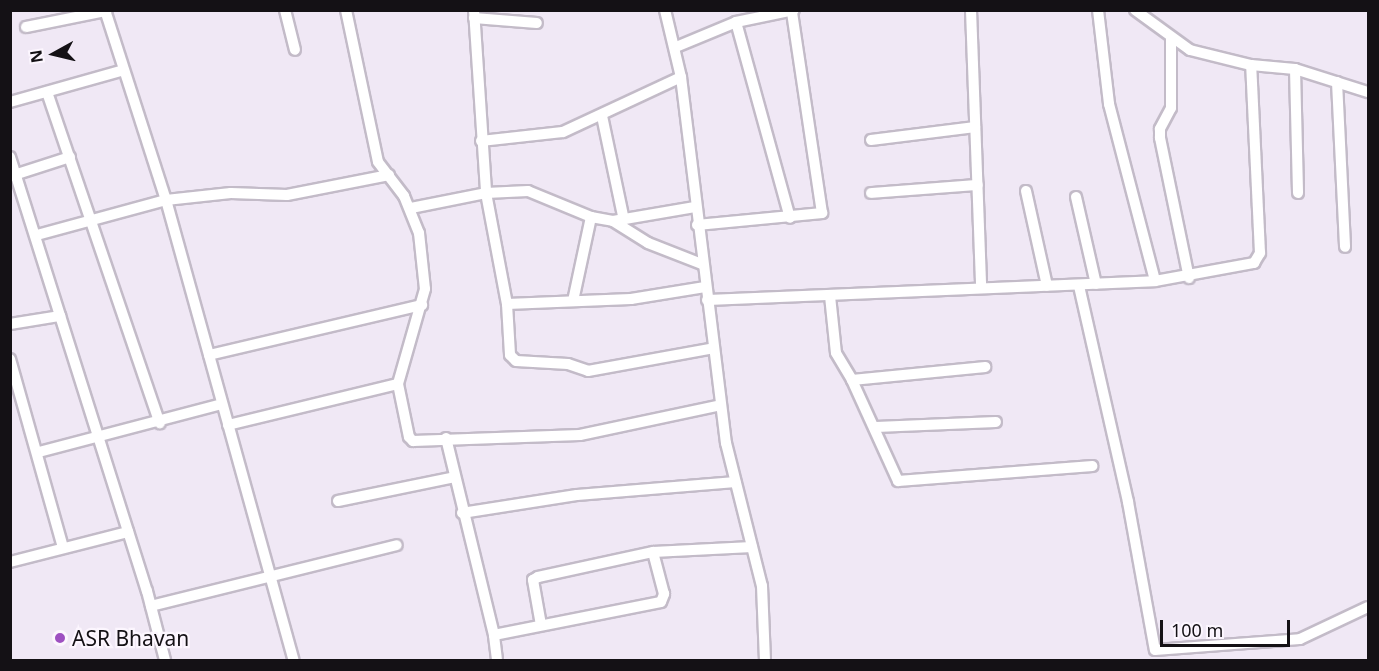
<!DOCTYPE html>
<html>
<head>
<meta charset="utf-8">
<style>
  body { margin:0 }
  #map { position:relative; width:1379px; height:671px; overflow:hidden; background:#f0e8f5; font-family:"Noto Sans",sans-serif }
  div>[style] { position:absolute }
  [style*='--x'] { left:calc(var(--x)*1px); top:calc(var(--y)*1px); width:calc(var(--w)*1px); rotate:calc(var(--a)*1deg) }
  .roads { filter:drop-shadow(2px 0 #c3bbc8) drop-shadow(-2px 0 #c3bbc8) drop-shadow(0 2px #c3bbc8) drop-shadow(0 -2px #c3bbc8) }
  .street>* { height:10px; margin:-5px; padding:0 5px; transform-origin:5px; border-radius:5px; background:#fff }
  .dots>* { width:16px; height:16px; translate:-50% -50%; box-sizing:border-box; border:3px solid #fcf6fe; border-radius:50% }
  span { translate:-50% -50%; white-space:nowrap; text-align:center; line-height:1.15; -webkit-text-stroke:4.5px #fcf6fe; paint-order:stroke }
  .poi-label { font-size:21px; color:#141115 }
  .left { translate:0 -50%; text-align:left }
  .frame { position:absolute; inset:0; border:12px solid #141115; pointer-events:none }
  .north { position:absolute; left:24px; top:24px; width:60px; height:60px; -webkit-text-stroke:4px #fcf6fe; paint-order:stroke; rotate:262deg; font-size:16px; font-weight:700; line-height:24px; text-align:center; color:#141115 }
  .north::after { content:''; display:block; margin:auto; width:21px; height:27px; background:#141115; clip-path:polygon(50% 0,100% 100%,50% 72%,0 100%) }
  .scale { position:absolute; left:1160px; top:620px; width:130px; height:27px; box-sizing:border-box; border:3px solid #141115; border-top:0; padding-left:8px; font-size:18px; line-height:21px; white-space:nowrap; color:#141115; -webkit-text-stroke:4px #fcf6fe; paint-order:stroke }
</style>
</head>
<body>
<div id="map">
  <div class="roads">
    <div class="street">
      <i style="--x:105;--y:10;--w:200;--a:72.2"></i>
      <i style="--x:166;--y:200;--w:477;--a:74.5"></i>
      <i style="--x:285;--y:10;--w:41;--a:76"></i>
      <i style="--x:346;--y:10;--w:155;--a:78.1"></i>
      <i style="--x:378;--y:162;--w:43;--a:52.6"></i>
      <i style="--x:404;--y:196;--w:40;--a:68"></i>
      <i style="--x:419;--y:233;--w:56;--a:83.9"></i>
      <i style="--x:425;--y:289;--w:99;--a:105.9"></i>
      <i style="--x:398;--y:384;--w:54;--a:78.3"></i>
      <i style="--x:409;--y:437;--w:6;--a:45"></i>
      <i style="--x:413;--y:441;--w:167;--a:-2.1"></i>
      <i style="--x:580;--y:435;--w:144;--a:-12"></i>
      <i style="--x:474;--y:10;--w:183;--a:86.2"></i>
      <i style="--x:486;--y:193;--w:113;--a:79.3"></i>
      <i style="--x:507;--y:304;--w:124;--a:-2.3"></i>
      <i style="--x:631;--y:299;--w:75;--a:-9.2"></i>
      <i style="--x:665;--y:10;--w:69;--a:76.6"></i>
      <i style="--x:681;--y:77;--w:369;--a:83"></i>
      <i style="--x:726;--y:443;--w:147;--a:75.9"></i>
      <i style="--x:762;--y:586;--w:74;--a:87.7"></i>
      <i style="--x:971;--y:10;--w:277;--a:87.9"></i>
      <i style="--x:1098;--y:10;--w:95;--a:83.3"></i>
      <i style="--x:1109;--y:104;--w:183;--a:75.4"></i>
      <i style="--x:1135;--y:10;--w:68;--a:36"></i>
      <i style="--x:1190;--y:50;--w:63;--a:13.8"></i>
      <i style="--x:1251;--y:65;--w:44;--a:5.2"></i>
      <i style="--x:1295;--y:69;--w:77;--a:17.5"></i>
      <i style="--x:474;--y:18;--w:63;--a:4.5"></i>
      <i style="--x:736;--y:22;--w:203;--a:74.6"></i>
      <i style="--x:26;--y:27;--w:82;--a:-11.3"></i>
      <i style="--x:1171;--y:37;--w:71;--a:90"></i>
      <i style="--x:1171;--y:108;--w:24;--a:118"></i>
      <i style="--x:1160;--y:129;--w:9;--a:90"></i>
      <i style="--x:1160;--y:138;--w:143;--a:78.3"></i>
      <i style="--x:676;--y:47;--w:65;--a:-22.6"></i>
      <i style="--x:736;--y:22;--w:59;--a:-11.7"></i>
      <i style="--x:1295;--y:69;--w:124;--a:88.6"></i>
      <i style="--x:1337;--y:82;--w:165;--a:87.2"></i>
      <i style="--x:47;--y:92;--w:350;--a:71.2"></i>
      <i style="--x:10;--y:102;--w:118;--a:-15.7"></i>
      <i style="--x:602;--y:116;--w:106;--a:78.1"></i>
      <i style="--x:871;--y:140;--w:105;--a:-7.1"></i>
      <i style="--x:481;--y:141;--w:82;--a:-6.3"></i>
      <i style="--x:563;--y:132;--w:130;--a:-25"></i>
      <i style="--x:10;--y:157;--w:455;--a:72.5"></i>
      <i style="--x:147;--y:591;--w:71;--a:75.4"></i>
      <i style="--x:11;--y:176;--w:62;--a:-17.9"></i>
      <i style="--x:1026;--y:191;--w:97;--a:77.5"></i>
      <i style="--x:871;--y:193;--w:107;--a:-4.3"></i>
      <i style="--x:1076;--y:197;--w:89;--a:77.1"></i>
      <i style="--x:411;--y:208;--w:76;--a:-11.3"></i>
      <i style="--x:486;--y:193;--w:42;--a:-2.7"></i>
      <i style="--x:528;--y:191;--w:68;--a:22.4"></i>
      <i style="--x:591;--y:217;--w:22;--a:10"></i>
      <i style="--x:613;--y:221;--w:83;--a:-9.7"></i>
      <i style="--x:613;--y:221;--w:41;--a:32.2"></i>
      <i style="--x:648;--y:243;--w:58;--a:21.3"></i>
      <i style="--x:697;--y:225;--w:126;--a:-5.5"></i>
      <i style="--x:822;--y:213;--w:203;--a:-98.5"></i>
      <i style="--x:37;--y:235;--w:134;--a:-15.2"></i>
      <i style="--x:166;--y:200;--w:65;--a:-6.1"></i>
      <i style="--x:231;--y:193;--w:56;--a:2"></i>
      <i style="--x:287;--y:195;--w:104;--a:-11.1"></i>
      <i style="--x:1079;--y:286;--w:221;--a:77.2"></i>
      <i style="--x:1128;--y:502;--w:150;--a:79.7"></i>
      <i style="--x:1155;--y:650;--w:145;--a:-4.3"></i>
      <i style="--x:1300;--y:639;--w:75;--a:-25.2"></i>
      <i style="--x:830;--y:296;--w:57;--a:84"></i>
      <i style="--x:836;--y:353;--w:31;--a:59"></i>
      <i style="--x:852;--y:380;--w:111;--a:65.5"></i>
      <i style="--x:898;--y:481;--w:195;--a:-4.4"></i>
      <i style="--x:707;--y:300;--w:448;--a:-2.4"></i>
      <i style="--x:1155;--y:281;--w:101;--a:-10.3"></i>
      <i style="--x:1254;--y:263;--w:12;--a:-59"></i>
      <i style="--x:1260;--y:253;--w:188;--a:-92.7"></i>
      <i style="--x:573;--y:301;--w:86;--a:-77.9"></i>
      <i style="--x:507;--y:304;--w:51;--a:86.6"></i>
      <i style="--x:510;--y:355;--w:8;--a:45"></i>
      <i style="--x:516;--y:361;--w:52;--a:3.3"></i>
      <i style="--x:568;--y:364;--w:21;--a:19"></i>
      <i style="--x:588;--y:371;--w:128;--a:-10.3"></i>
      <i style="--x:10;--y:324;--w:51;--a:-9.1"></i>
      <i style="--x:209;--y:355;--w:219;--a:-13.2"></i>
      <i style="--x:10;--y:359;--w:196;--a:74.3"></i>
      <i style="--x:852;--y:380;--w:134;--a:-5.6"></i>
      <i style="--x:228;--y:425;--w:175;--a:-13.6"></i>
      <i style="--x:876;--y:427;--w:120;--a:-2.4"></i>
      <i style="--x:446;--y:438;--w:203;--a:76.3"></i>
      <i style="--x:39;--y:452;--w:189;--a:-14.7"></i>
      <i style="--x:338;--y:501;--w:119;--a:-11.6"></i>
      <i style="--x:462;--y:513;--w:116;--a:-8.9"></i>
      <i style="--x:577;--y:495;--w:159;--a:-4.7"></i>
      <i style="--x:10;--y:562;--w:122;--a:-14.3"></i>
      <i style="--x:151;--y:606;--w:253;--a:-13.9"></i>
      <i style="--x:541;--y:625;--w:46;--a:-100.1"></i>
      <i style="--x:533;--y:580;--w:6;--a:-31"></i>
      <i style="--x:538;--y:577;--w:118;--a:-12.3"></i>
      <i style="--x:653;--y:552;--w:99;--a:-2.9"></i>
      <i style="--x:497;--y:660;--w:25;--a:-97"></i>
      <i style="--x:494;--y:635;--w:170;--a:-11.2"></i>
      <i style="--x:661;--y:602;--w:9;--a:-69"></i>
      <i style="--x:664;--y:594;--w:43;--a:-104.7"></i>
    </div>
  </div>
  <div class="dots">
    <i style="left:60px;top:638px;background:#9e50c1"></i>
  </div>
  <div class="poi-label">
    <span class="left" style="left:72px;top:638px">ASR Bhavan</span>
  </div>
  <div class="frame"></div>
  <div class="north">N</div>
  <div class="scale">100 m</div>
</div>
</body>
</html>
